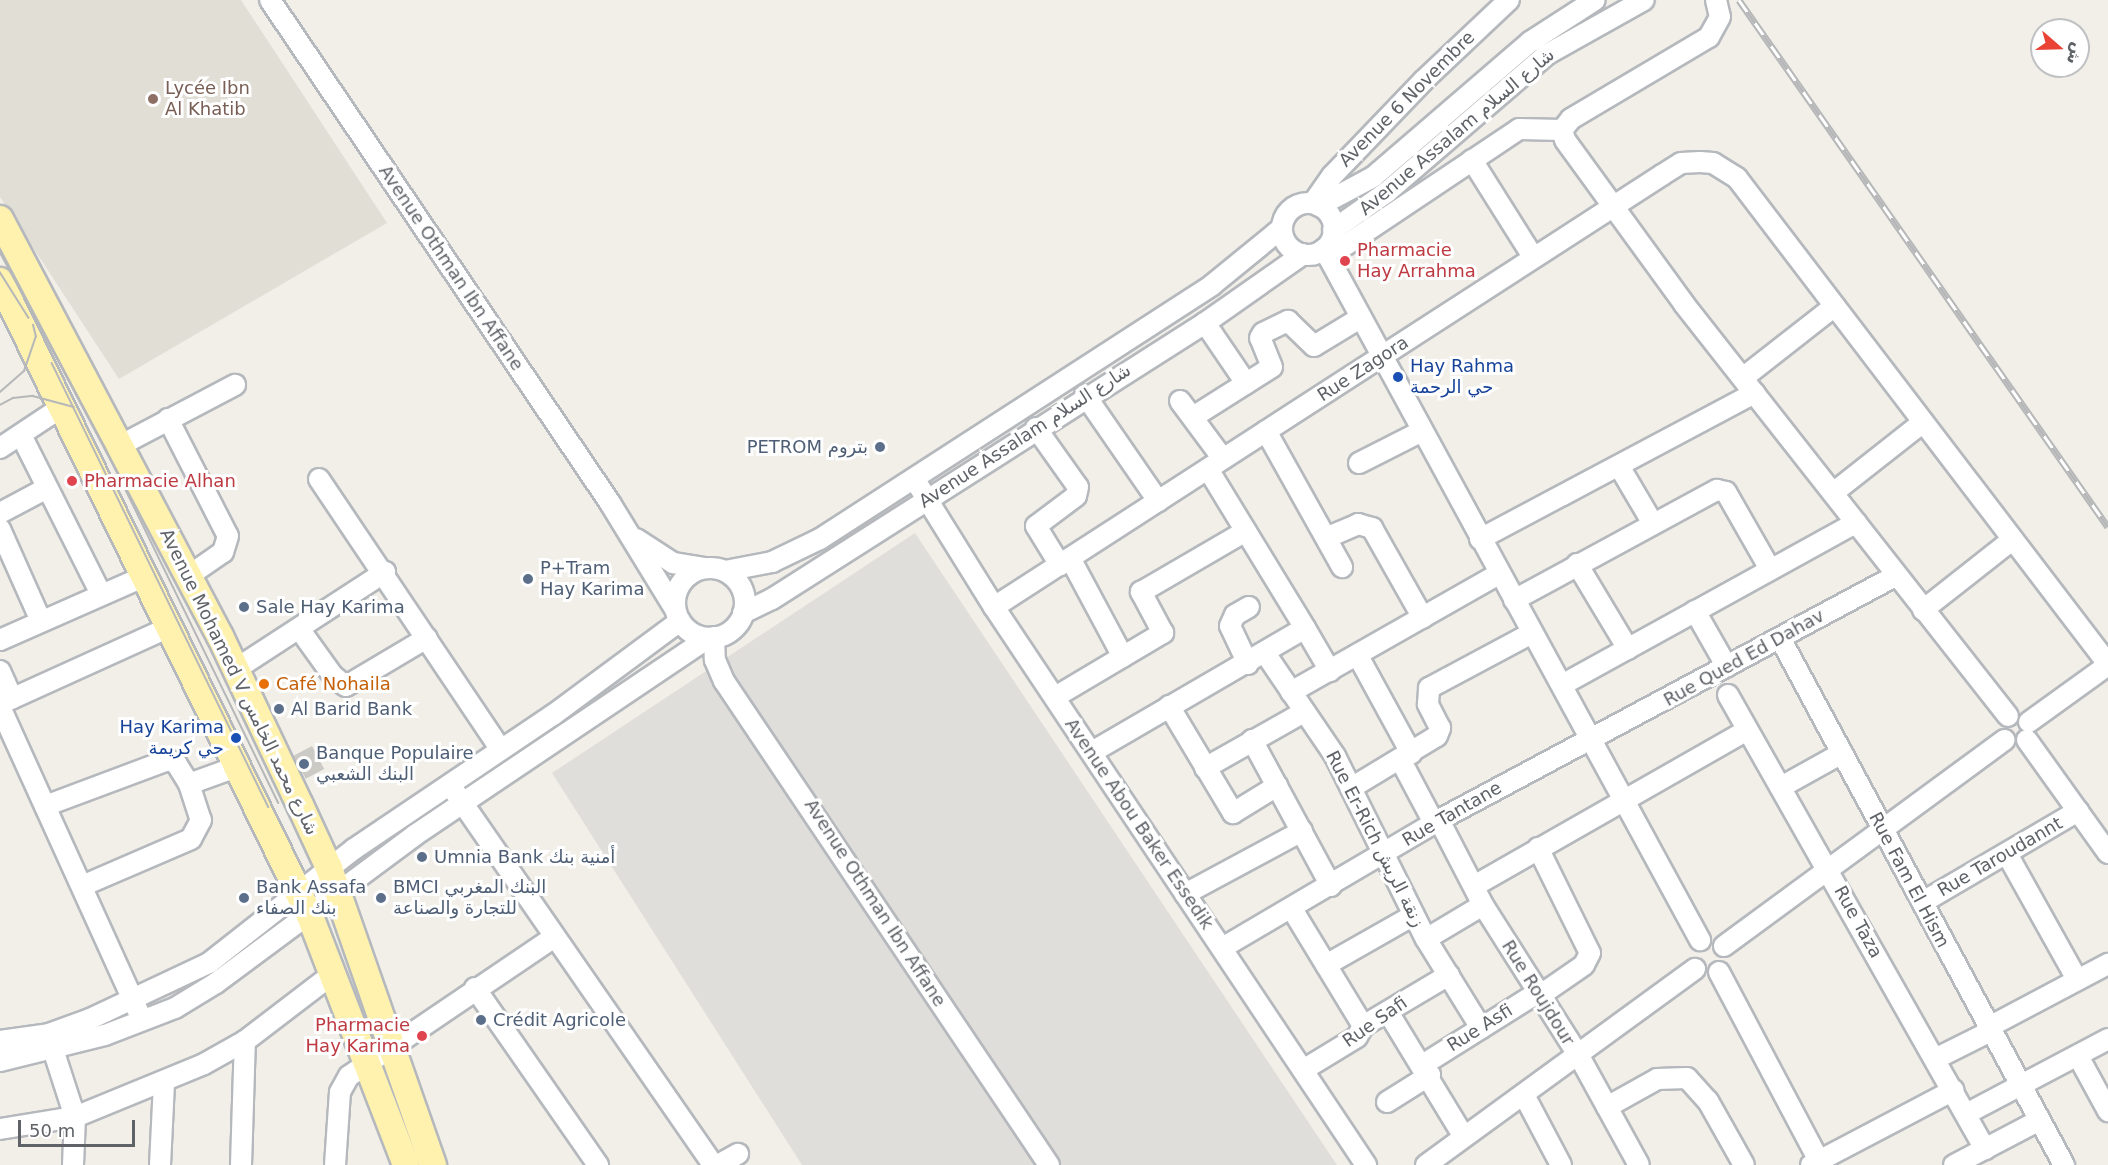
<!DOCTYPE html>
<html>
<head>
<meta charset="utf-8">
<style>
  body { margin:0 }
  #map { position:relative; width:2108px; height:1165px; overflow:hidden; background:#f1efe8; font-family:"DejaVu Sans","Noto Sans Arabic",sans-serif }
  div>[style] { position:absolute }
  [style*='--x'] { left:calc(var(--x)*1px); top:calc(var(--y)*1px); width:calc(var(--w)*1px); rotate:calc(var(--a)*1deg) }
  .industrial>* { inset:0; background:#e0deda }
  .education>* { inset:0; background:#e1ded6 }
  .building>* { inset:0; background:#cccac5; transform-origin:0 0 }
  .roads { filter:drop-shadow(2px 0 #b5b8bc) drop-shadow(-2px 0 #b5b8bc) drop-shadow(0 2px #b5b8bc) drop-shadow(0 -2px #b5b8bc) }
  .minor>* { height:20px; margin:-10px; padding:0 10px; transform-origin:10px; border-radius:10px; background:#fff }
  .minor>.ring { margin:-10px; padding:0; box-sizing:content-box; background:none; border:20px solid #fff; border-radius:50% }
  .major>* { height:26px; margin:-13px; padding:0 13px; transform-origin:13px; border-radius:13px; background:#fff2af }
  .tram>* { height:1.5px; margin:-0.75px; padding:0 0.75px; transform-origin:0.75px; border-radius:0.75px; background:#b6b7b8 }
  .rail>* { height:7px; margin-top:-3.5px; transform-origin:0; background:repeating-linear-gradient(90deg,#fff 0 14px,#b6b7b8 0 28px); box-sizing:border-box; border-block:2px solid #b6b7b8 }
  .dots>* { width:16px; height:16px; translate:-50% -50%; box-sizing:border-box; border:3px solid #fff; border-radius:50% }
  span { translate:-50% -50%; white-space:nowrap; text-align:center; line-height:1.15; -webkit-text-stroke:6px #fff; paint-order:stroke }
  .education-label { font-size:18px; color:#785e54 }
  .left { translate:0 -50%; text-align:left }
  .street-label { font-size:18px; color:#5f6368 }
  .health-label { font-size:18px; color:#be3a42 }
  .right { translate:-100% -50%; text-align:right }
  .transit-label { font-size:18px; color:#164399 }
  .service-label { font-size:18px; color:#4e5e75 }
  .food-label { font-size:18px; color:#c56008 }
  .north { position:absolute; left:2030px; top:18px; width:60px; height:60px; box-sizing:border-box; background:#fff; border:2px solid #bfc1c3; border-radius:50%; rotate:110deg; font-size:16px; font-weight:700; line-height:24px; text-align:center; color:#5f6368 }
  .north::after { content:''; display:block; margin:auto; width:21px; height:27px; background:#ea4335; clip-path:polygon(50% 0,100% 100%,50% 72%,0 100%) }
  .scale { position:absolute; left:18px; top:1120px; width:117px; height:27px; box-sizing:border-box; border:3px solid #5f6368; border-top:0; padding-left:8px; font-size:18px; line-height:21px; white-space:nowrap; color:#5f6368; -webkit-text-stroke:4px #fff; paint-order:stroke }
</style>
</head>
<body>
<div id="map">
  <div class="industrial">
    <i style="clip-path:polygon(915px 533px,1337px 1165px,802px 1165px,552px 773px)"></i>
  </div>
  <div class="education">
    <i style="clip-path:polygon(0 0,241px 0,387px 223px,119px 379px,0 197px)"></i>
  </div>
  <div class="building">
    <i style="left:312px;top:746px;width:26px;height:21px;rotate:62deg"></i>
  </div>
  <div class="roads">
    <div class="minor">
      <i style="--x:270;--y:0;--w:607;--a:55.94"></i>
      <i style="--x:610;--y:503;--w:124;--a:58.5"></i>
      <i style="--x:1716;--y:0;--w:17;--a:77"></i>
      <i style="--x:1720;--y:17;--w:23;--a:119"></i>
      <i style="--x:1709;--y:37;--w:161;--a:149.3"></i>
      <i style="--x:1571;--y:119;--w:14;--a:129"></i>
      <i style="--x:1562;--y:130;--w:10;--a:73"></i>
      <i style="--x:1565;--y:140;--w:203;--a:54"></i>
      <i style="--x:1684;--y:304;--w:524;--a:51.82"></i>
      <i style="--x:1472;--y:160;--w:115;--a:57.8"></i>
      <i style="--x:1313;--y:203;--w:33;--a:-55"></i>
      <i style="--x:1332;--y:176;--w:132;--a:-46.2"></i>
      <i style="--x:1423;--y:81;--w:118;--a:-43.3"></i>
      <i class="ring" style="left:1282px;top:203px;width:32px;height:32px"></i>
      <i style="--x:1319;--y:206;--w:61;--a:-28.2"></i>
      <i style="--x:1373;--y:177;--w:207;--a:-40.7"></i>
      <i style="--x:1530;--y:42;--w:77;--a:-32.9"></i>
      <i style="--x:1333;--y:230;--w:66;--a:-35.1"></i>
      <i style="--x:1387;--y:192;--w:210;--a:-40.7"></i>
      <i style="--x:1546;--y:55;--w:112;--a:-29.3"></i>
      <i style="--x:1324;--y:249;--w:787;--a:61.45"></i>
      <i style="--x:1328;--y:257;--w:230;--a:-33.8"></i>
      <i style="--x:1519;--y:129;--w:43;--a:1.3"></i>
      <i style="--x:1205;--y:323;--w:73;--a:55.7"></i>
      <i style="--x:1744;--y:377;--w:115;--a:-38"></i>
      <i style="--x:1085;--y:395;--w:129;--a:55.4"></i>
      <i style="--x:1180;--y:401;--w:72;--a:53.4"></i>
      <i style="--x:1193;--y:417;--w:93;--a:-32.3"></i>
      <i style="--x:1272;--y:367;--w:31;--a:-112"></i>
      <i style="--x:1260;--y:338;--w:6;--a:-59"></i>
      <i style="--x:1263;--y:333;--w:28;--a:-26"></i>
      <i style="--x:1288;--y:321;--w:36;--a:44"></i>
      <i style="--x:1314;--y:346;--w:54;--a:-31.3"></i>
      <i style="--x:168;--y:419;--w:131;--a:62.9"></i>
      <i style="--x:228;--y:536;--w:17;--a:107"></i>
      <i style="--x:223;--y:552;--w:44;--a:145.2"></i>
      <i style="--x:1036;--y:428;--w:72;--a:54.6"></i>
      <i style="--x:1078;--y:487;--w:9;--a:103"></i>
      <i style="--x:1076;--y:496;--w:50;--a:143.1"></i>
      <i style="--x:1036;--y:526;--w:46;--a:58.4"></i>
      <i style="--x:1266;--y:431;--w:156;--a:60.8"></i>
      <i style="--x:21;--y:435;--w:178;--a:63.3"></i>
      <i style="--x:121;--y:445;--w:129;--a:-27.8"></i>
      <i style="--x:0;--y:448;--w:74;--a:-33.5"></i>
      <i style="--x:1359;--y:463;--w:68;--a:-26.9"></i>
      <i style="--x:1619;--y:466;--w:65;--a:59.5"></i>
      <i style="--x:319;--y:479;--w:326;--a:56.1"></i>
      <i style="--x:915;--y:480;--w:150;--a:58.1"></i>
      <i style="--x:994;--y:607;--w:671;--a:56.31"></i>
      <i style="--x:1833;--y:493;--w:113;--a:-38.2"></i>
      <i style="--x:0;--y:513;--w:53;--a:-28"></i>
      <i style="--x:0;--y:529;--w:101;--a:66"></i>
      <i style="--x:1328;--y:537;--w:33;--a:-23"></i>
      <i style="--x:1358;--y:524;--w:15;--a:16"></i>
      <i style="--x:1372;--y:528;--w:103;--a:60.5"></i>
      <i style="--x:636;--y:539;--w:44;--a:33"></i>
      <i style="--x:673;--y:563;--w:31;--a:9"></i>
      <i style="--x:1480;--y:539;--w:311;--a:-28"></i>
      <i style="--x:1070;--y:558;--w:112;--a:61.8"></i>
      <i style="--x:1577;--y:564;--w:99;--a:59"></i>
      <i class="ring" style="left:675px;top:568px;width:50px;height:50px"></i>
      <i style="--x:725;--y:571;--w:48;--a:-10.8"></i>
      <i style="--x:772;--y:562;--w:53;--a:-25.6"></i>
      <i style="--x:820;--y:539;--w:467;--a:-32.9"></i>
      <i style="--x:1212;--y:285;--w:90;--a:-39.2"></i>
      <i style="--x:1514;--y:600;--w:231;--a:-28.5"></i>
      <i style="--x:1717;--y:490;--w:9;--a:13"></i>
      <i style="--x:1726;--y:492;--w:89;--a:60.3"></i>
      <i style="--x:994;--y:607;--w:796;--a:-32.89"></i>
      <i style="--x:1662;--y:175;--w:22;--a:-32"></i>
      <i style="--x:1681;--y:163;--w:19;--a:-3"></i>
      <i style="--x:1700;--y:162;--w:13;--a:4"></i>
      <i style="--x:1713;--y:163;--w:28;--a:32"></i>
      <i style="--x:1737;--y:178;--w:611;--a:52.64"></i>
      <i style="--x:1923;--y:610;--w:113;--a:-38.2"></i>
      <i style="--x:1695;--y:611;--w:64;--a:60.3"></i>
      <i style="--x:743;--y:613;--w:32;--a:-26"></i>
      <i style="--x:772;--y:599;--w:513;--a:-32.51"></i>
      <i style="--x:1205;--y:323;--w:120;--a:-35.1"></i>
      <i style="--x:1305;--y:628;--w:50;--a:59.8"></i>
      <i style="--x:300;--y:630;--w:57;--a:54.3"></i>
      <i style="--x:333;--y:676;--w:16;--a:38"></i>
      <i style="--x:346;--y:686;--w:94;--a:-30.7"></i>
      <i style="--x:714;--y:637;--w:23;--a:88"></i>
      <i style="--x:715;--y:660;--w:23;--a:67"></i>
      <i style="--x:724;--y:681;--w:583;--a:56.12"></i>
      <i style="--x:1780;--y:638;--w:599;--a:61.68"></i>
      <i style="--x:0;--y:640;--w:158;--a:-23.8"></i>
      <i style="--x:1265;--y:653;--w:125;--a:55.8"></i>
      <i style="--x:1335;--y:756;--w:204;--a:63.6"></i>
      <i style="--x:1426;--y:939;--w:105;--a:58.3"></i>
      <i style="--x:1358;--y:656;--w:111;--a:61.3"></i>
      <i style="--x:1248;--y:664;--w:42;--a:-115.3"></i>
      <i style="--x:1230;--y:626;--w:12;--a:-66"></i>
      <i style="--x:1235;--y:615;--w:16;--a:-30"></i>
      <i style="--x:236;--y:669;--w:178;--a:-33.1"></i>
      <i style="--x:0;--y:671;--w:30;--a:66"></i>
      <i style="--x:1562;--y:685;--w:336;--a:-28.9"></i>
      <i style="--x:1291;--y:692;--w:239;--a:-29.6"></i>
      <i style="--x:1728;--y:695;--w:522;--a:60.49"></i>
      <i style="--x:1055;--y:697;--w:126;--a:-30.7"></i>
      <i style="--x:1163;--y:633;--w:47;--a:-118.2"></i>
      <i style="--x:1141;--y:592;--w:121;--a:-30.2"></i>
      <i style="--x:0;--y:704;--w:187;--a:-24.4"></i>
      <i style="--x:1169;--y:706;--w:125;--a:59.1"></i>
      <i style="--x:1233;--y:813;--w:52;--a:-31.5"></i>
      <i style="--x:0;--y:707;--w:336;--a:65.6"></i>
      <i style="--x:2029;--y:722;--w:97;--a:-35.8"></i>
      <i style="--x:1252;--y:740;--w:166;--a:61.6"></i>
      <i style="--x:2027;--y:740;--w:139;--a:54.4"></i>
      <i style="--x:1092;--y:752;--w:246;--a:-30.2"></i>
      <i style="--x:1305;--y:628;--w:186;--a:-121.4"></i>
      <i style="--x:1400;--y:759;--w:72;--a:62"></i>
      <i style="--x:1205;--y:768;--w:114;--a:-29.5"></i>
      <i style="--x:189;--y:784;--w:50;--a:-19.9"></i>
      <i style="--x:1781;--y:787;--w:70;--a:-29.1"></i>
      <i style="--x:1351;--y:788;--w:100;--a:-31.2"></i>
      <i style="--x:1437;--y:736;--w:9;--a:-69"></i>
      <i style="--x:1440;--y:728;--w:27;--a:-117"></i>
      <i style="--x:1428;--y:704;--w:16;--a:-86"></i>
      <i style="--x:1429;--y:688;--w:117;--a:-28.1"></i>
      <i style="--x:455;--y:792;--w:454;--a:55.3"></i>
      <i style="--x:45;--y:806;--w:131;--a:-20.5"></i>
      <i style="--x:168;--y:760;--w:9;--a:21"></i>
      <i style="--x:176;--y:763;--w:25;--a:58"></i>
      <i style="--x:189;--y:784;--w:38;--a:72"></i>
      <i style="--x:201;--y:820;--w:21;--a:118"></i>
      <i style="--x:191;--y:839;--w:119;--a:156.7"></i>
      <i style="--x:1439;--y:820;--w:96;--a:62.6"></i>
      <i style="--x:1483;--y:905;--w:179;--a:57.6"></i>
      <i style="--x:1579;--y:1056;--w:124;--a:61.2"></i>
      <i style="--x:1538;--y:848;--w:117;--a:63.7"></i>
      <i style="--x:1590;--y:953;--w:13;--a:117"></i>
      <i style="--x:1584;--y:965;--w:55;--a:145.4"></i>
      <i style="--x:2007;--y:854;--w:143;--a:60.8"></i>
      <i style="--x:1474;--y:886;--w:314;--a:-29.7"></i>
      <i style="--x:1185;--y:894;--w:133;--a:-28.3"></i>
      <i style="--x:1923;--y:902;--w:180;--a:-30.4"></i>
      <i style="--x:1292;--y:909;--w:137;--a:58.7"></i>
      <i style="--x:1426;--y:939;--w:66;--a:-30.8"></i>
      <i style="--x:1724;--y:946;--w:348;--a:-36.3"></i>
      <i style="--x:1222;--y:948;--w:252;--a:-30.5"></i>
      <i style="--x:1439;--y:820;--w:519;--a:-28.14"></i>
      <i style="--x:1326;--y:965;--w:101;--a:-29.6"></i>
      <i style="--x:1719;--y:972;--w:218;--a:62.1"></i>
      <i style="--x:475;--y:988;--w:216;--a:55.2"></i>
      <i style="--x:1388;--y:1012;--w:146;--a:58.7"></i>
      <i style="--x:1987;--y:1028;--w:137;--a:-27.9"></i>
      <i style="--x:50;--y:1040;--w:81;--a:72"></i>
      <i style="--x:75;--y:1117;--w:48;--a:92.4"></i>
      <i style="--x:0;--y:1041;--w:49;--a:-8.1"></i>
      <i style="--x:49;--y:1034;--w:44;--a:-20.1"></i>
      <i style="--x:90;--y:1019;--w:132;--a:-25.2"></i>
      <i style="--x:209;--y:963;--w:184;--a:-38.2"></i>
      <i style="--x:354;--y:849;--w:240;--a:-34"></i>
      <i style="--x:553;--y:715;--w:158;--a:-36.5"></i>
      <i style="--x:2078;--y:1056;--w:63;--a:61.4"></i>
      <i style="--x:1935;--y:1059;--w:60;--a:-26.6"></i>
      <i style="--x:0;--y:1061;--w:108;--a:-13.9"></i>
      <i style="--x:105;--y:1035;--w:75;--a:-21.1"></i>
      <i style="--x:175;--y:1008;--w:48;--a:-31.4"></i>
      <i style="--x:216;--y:983;--w:248;--a:-36.6"></i>
      <i style="--x:415;--y:835;--w:353;--a:-33.9"></i>
      <i style="--x:1424;--y:1064;--w:133;--a:-32.1"></i>
      <i style="--x:1303;--y:1070;--w:63;--a:-31.4"></i>
      <i style="--x:1357;--y:1037;--w:13;--a:-61"></i>
      <i style="--x:1363;--y:1026;--w:100;--a:-30.7"></i>
      <i style="--x:1524;--y:1095;--w:79;--a:62.1"></i>
      <i style="--x:1387;--y:1102;--w:51;--a:-32.1"></i>
      <i style="--x:1607;--y:1107;--w:57;--a:-29.2"></i>
      <i style="--x:1657;--y:1079;--w:30;--a:-2"></i>
      <i style="--x:1687;--y:1078;--w:31;--a:48"></i>
      <i style="--x:1708;--y:1101;--w:73;--a:60.6"></i>
      <i style="--x:1966;--y:1114;--w:161;--a:-27.8"></i>
      <i style="--x:0;--y:1129;--w:76;--a:-9.1"></i>
      <i style="--x:75;--y:1117;--w:139;--a:-22.3"></i>
      <i style="--x:204;--y:1064;--w:47;--a:-29.3"></i>
      <i style="--x:245;--y:1041;--w:112;--a:-37.4"></i>
      <i style="--x:160;--y:1165;--w:83;--a:-87.2"></i>
      <i style="--x:241;--y:1165;--w:124;--a:-88.2"></i>
      <i style="--x:335;--y:1165;--w:73;--a:-86.1"></i>
      <i style="--x:340;--y:1092;--w:18;--a:-61"></i>
      <i style="--x:349;--y:1076;--w:248;--a:-34.1"></i>
      <i style="--x:718;--y:1165;--w:23;--a:-29"></i>
      <i style="--x:1426;--y:1165;--w:333;--a:-36.1"></i>
      <i style="--x:1811;--y:1165;--w:161;--a:-27.7"></i>
      <i style="--x:1954;--y:1165;--w:95;--a:-27.6"></i>
    </div>
    <div class="major">
      <i style="--x:0;--y:219;--w:471;--a:62.2"></i>
      <i style="--x:220;--y:636;--w:187;--a:64.7"></i>
      <i style="--x:300;--y:805;--w:69;--a:65.3"></i>
      <i style="--x:329;--y:868;--w:315;--a:70.7"></i>
      <i style="--x:0;--y:281;--w:707;--a:63.98"></i>
      <i style="--x:310;--y:916;--w:267;--a:68.9"></i>
    </div>
  </div>
  <div class="tram">
    <i style="--x:0;--y:252;--w:221;--a:61.7"></i>
    <i style="--x:105;--y:447;--w:396;--a:64"></i>
    <i style="--x:0;--y:272;--w:54;--a:57.8"></i>
    <i style="--x:52;--y:363;--w:494;--a:64"></i>
    <i style="--x:0;--y:392;--w:32;--a:-41"></i>
    <i style="--x:24;--y:371;--w:36;--a:-71"></i>
    <i style="--x:36;--y:337;--w:12;--a:-104"></i>
    <i style="--x:0;--y:405;--w:15;--a:-28"></i>
    <i style="--x:13;--y:398;--w:20;--a:-6"></i>
    <i style="--x:33;--y:396;--w:42;--a:15"></i>
  </div>
  <div class="rail">
    <i style="--x:1739;--y:0;--w:643;--a:55"></i>
  </div>
  <div class="dots">
    <i style="left:153px;top:99px;background:#8d6e63"></i>
    <i style="left:1345px;top:261px;background:#e0444e"></i>
    <i style="left:1398px;top:377px;background:#1a4fb4"></i>
    <i style="left:880px;top:447px;background:#5c6f8a"></i>
    <i style="left:72px;top:481px;background:#e0444e"></i>
    <i style="left:528px;top:579px;background:#5c6f8a"></i>
    <i style="left:244px;top:607px;background:#5c6f8a"></i>
    <i style="left:264px;top:684px;background:#e8710a"></i>
    <i style="left:279px;top:709px;background:#5c6f8a"></i>
    <i style="left:236px;top:738px;background:#1a4fb4"></i>
    <i style="left:304px;top:764px;background:#5c6f8a"></i>
    <i style="left:422px;top:857px;background:#5c6f8a"></i>
    <i style="left:244px;top:898px;background:#5c6f8a"></i>
    <i style="left:381px;top:898px;background:#5c6f8a"></i>
    <i style="left:481px;top:1020px;background:#5c6f8a"></i>
    <i style="left:422px;top:1036px;background:#e0444e"></i>
  </div>
  <div class="education-label">
    <span class="left" style="left:165px;top:99px">Lycée Ibn<br>Al Khatib</span>
  </div>
  <div class="street-label">
    <span style="left:1407px;top:99px;rotate:-45deg">Avenue 6 Novembre</span>
    <span style="left:1457px;top:132px;rotate:-40deg">Avenue Assalam شارع السلام</span>
    <span style="left:451px;top:268px;rotate:56deg">Avenue Othman Ibn Affane</span>
    <span style="left:1363px;top:369px;rotate:-33deg">Rue Zagora</span>
    <span style="left:1025px;top:436px;rotate:-33deg">Avenue Assalam شارع السلام</span>
    <span style="left:1744px;top:658px;rotate:-29deg">Rue Qued Ed Dahav</span>
    <span style="left:239px;top:682px;rotate:64deg">Avenue Mohamed V شارع محمد الخامس</span>
    <span style="left:1452px;top:814px;rotate:-30deg">Rue Tantane</span>
    <span style="left:1139px;top:824px;rotate:56deg">Avenue Abou Baker Essedik</span>
    <span style="left:1375px;top:839px;rotate:63deg">Rue Er-Rich زنقة الريش</span>
    <span style="left:2000px;top:857px;rotate:-30deg">Rue Taroudannt</span>
    <span style="left:1909px;top:880px;rotate:62deg">Rue Fam El Hism</span>
    <span style="left:875px;top:903px;rotate:57deg">Avenue Othman Ibn Affane</span>
    <span style="left:1858px;top:922px;rotate:61deg">Rue Taza</span>
    <span style="left:1538px;top:993px;rotate:58deg">Rue Roujdour</span>
    <span style="left:1375px;top:1022px;rotate:-35deg">Rue Safi</span>
    <span style="left:1480px;top:1028px;rotate:-32deg">Rue Asfi</span>
  </div>
  <div class="health-label">
    <span class="left" style="left:1357px;top:261px">Pharmacie<br>Hay Arrahma</span>
    <span class="left" style="left:84px;top:481px">Pharmacie Alhan</span>
    <span class="right" style="left:410px;top:1036px">Pharmacie<br>Hay Karima</span>
  </div>
  <div class="transit-label">
    <span class="left" style="left:1410px;top:377px">Hay Rahma<br>حي الرحمة</span>
    <span class="right" style="left:224px;top:738px">Hay Karima<br>حي كريمة</span>
  </div>
  <div class="service-label">
    <span class="right" style="left:868px;top:447px">PETROM بتروم</span>
    <span class="left" style="left:540px;top:579px">P+Tram<br>Hay Karima</span>
    <span class="left" style="left:256px;top:607px">Sale Hay Karima</span>
    <span class="left" style="left:291px;top:709px">Al Barid Bank</span>
    <span class="left" style="left:316px;top:764px">Banque Populaire<br>البنك الشعبي</span>
    <span class="left" style="left:434px;top:857px">Umnia Bank أمنية بنك</span>
    <span class="left" style="left:256px;top:898px">Bank Assafa<br>بنك الصفاء</span>
    <span class="left" style="left:393px;top:898px">BMCI البنك المغربي<br>للتجارة والصناعة</span>
    <span class="left" style="left:493px;top:1020px">Crédit Agricole</span>
  </div>
  <div class="food-label">
    <span class="left" style="left:276px;top:684px">Café Nohaila</span>
  </div>
  <div class="north">ش</div>
  <div class="scale">50 m</div>
</div>
</body>
</html>
